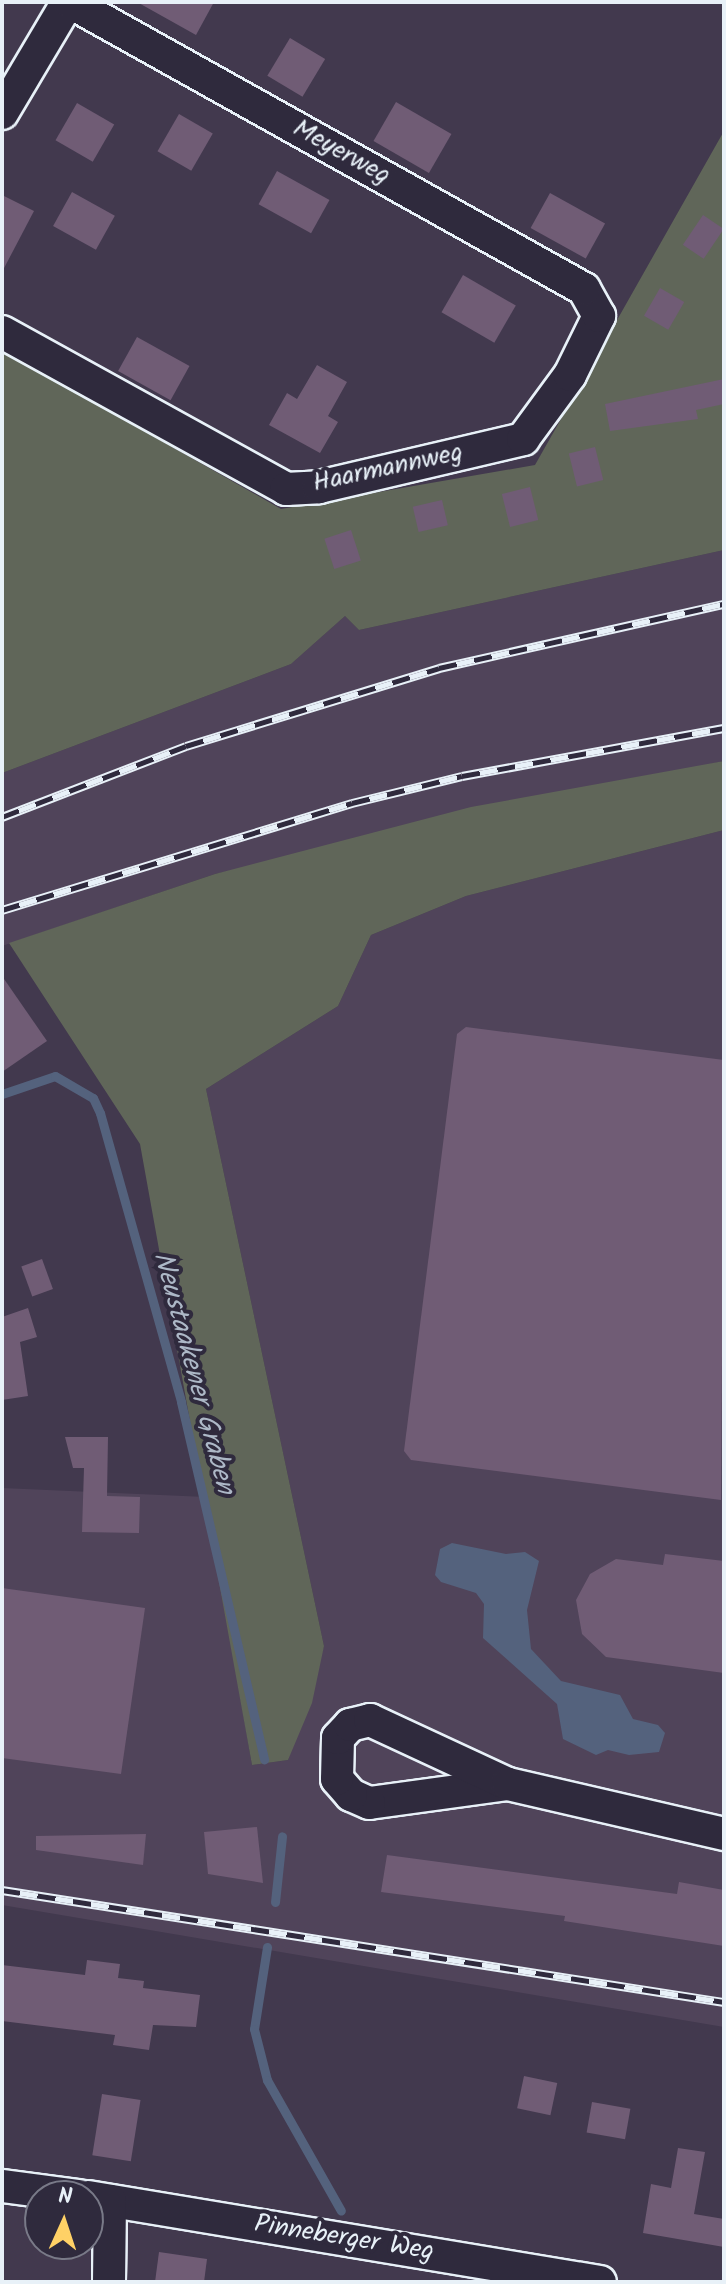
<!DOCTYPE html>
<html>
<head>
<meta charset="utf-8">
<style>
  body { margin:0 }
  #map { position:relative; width:726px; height:2284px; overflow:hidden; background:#42394e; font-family:Kalam,sans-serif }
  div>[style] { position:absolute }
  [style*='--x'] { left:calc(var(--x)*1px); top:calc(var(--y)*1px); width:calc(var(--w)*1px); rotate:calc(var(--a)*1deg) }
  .built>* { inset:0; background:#50445a }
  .green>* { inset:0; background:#606659 }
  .water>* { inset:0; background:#54627d }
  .stream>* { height:9px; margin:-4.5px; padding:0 4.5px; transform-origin:4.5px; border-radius:4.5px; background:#54627d }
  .building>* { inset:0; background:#705c75; transform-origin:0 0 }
  .roads { filter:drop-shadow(2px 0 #e8f1f8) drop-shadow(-2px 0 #e8f1f8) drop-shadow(0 2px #e8f1f8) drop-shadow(0 -2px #e8f1f8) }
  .minor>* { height:32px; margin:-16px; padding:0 16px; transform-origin:16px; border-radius:16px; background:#2f2a3d }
  .rail>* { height:9px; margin-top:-4.5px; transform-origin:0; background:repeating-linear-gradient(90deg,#2f2a3d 0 18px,#e8f1f8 0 36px); box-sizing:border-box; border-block:2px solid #e8f1f8 }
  span { translate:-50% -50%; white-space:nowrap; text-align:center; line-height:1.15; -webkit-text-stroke:8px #2f2a3d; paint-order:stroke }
  .street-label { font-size:26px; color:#e8f1f8 }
  .water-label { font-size:28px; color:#adb8c7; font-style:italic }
  .frame { position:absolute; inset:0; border:4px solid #e8f1f8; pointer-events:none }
  .north { position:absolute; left:24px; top:2180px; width:80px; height:80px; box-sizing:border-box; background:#2f2a3d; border:2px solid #797a88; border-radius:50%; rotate:3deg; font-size:22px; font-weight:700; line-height:32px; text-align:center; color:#e8f1f8 }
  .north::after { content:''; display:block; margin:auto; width:28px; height:36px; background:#ffd166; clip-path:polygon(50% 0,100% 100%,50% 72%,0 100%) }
</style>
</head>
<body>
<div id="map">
  <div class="built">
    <i style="clip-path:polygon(724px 550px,724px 761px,215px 874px,2px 946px,2px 773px,291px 664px,345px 616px,359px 630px)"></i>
    <i style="clip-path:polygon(724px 830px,724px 2027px,2px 1905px,2px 1488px,206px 1497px,252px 1765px,288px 1760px,324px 1646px,206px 1089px,338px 1006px,371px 935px,466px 896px)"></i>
  </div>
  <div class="green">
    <i style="clip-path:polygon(724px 131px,724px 550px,359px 630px,345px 616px,291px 664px,2px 773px,2px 350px,281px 509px,535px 465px)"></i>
    <i style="clip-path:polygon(724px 761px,724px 830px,466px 896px,371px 935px,338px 1006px,206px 1089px,324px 1646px,312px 1703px,288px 1760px,252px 1765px,140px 1144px,9px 943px,215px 874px,471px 807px)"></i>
  </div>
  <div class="water">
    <i style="clip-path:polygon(452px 1543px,506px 1554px,525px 1552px,539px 1561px,527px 1610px,531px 1649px,561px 1681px,620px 1695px,633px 1719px,658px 1725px,665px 1733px,659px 1752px,629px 1755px,608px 1750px,596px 1755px,563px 1739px,557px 1704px,483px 1638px,484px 1604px,476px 1593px,441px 1582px,435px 1575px,440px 1549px)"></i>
  </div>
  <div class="stream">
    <i style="--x:2;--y:1094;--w:56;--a:-18.8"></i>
    <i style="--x:55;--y:1076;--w:44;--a:30.1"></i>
    <i style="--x:93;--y:1098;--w:17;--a:65"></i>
    <i style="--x:100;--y:1113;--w:300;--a:74.3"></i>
    <i style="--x:181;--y:1402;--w:367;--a:76.9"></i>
    <i style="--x:275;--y:1902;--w:66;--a:-83.9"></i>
    <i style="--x:267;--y:1947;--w:83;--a:99"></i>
    <i style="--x:254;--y:2029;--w:53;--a:75.7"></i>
    <i style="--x:267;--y:2080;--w:150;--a:60.5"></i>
  </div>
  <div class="building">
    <i style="clip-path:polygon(137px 2px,214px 2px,196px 35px)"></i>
    <i style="left:290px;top:38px;width:41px;height:44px;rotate:31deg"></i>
    <i style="left:396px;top:102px;width:64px;height:45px;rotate:30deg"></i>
    <i style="left:77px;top:103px;width:43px;height:43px;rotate:30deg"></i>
    <i style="left:179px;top:114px;width:39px;height:43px;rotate:30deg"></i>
    <i style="left:277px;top:171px;width:60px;height:38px;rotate:29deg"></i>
    <i style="left:72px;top:192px;width:49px;height:39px;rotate:29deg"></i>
    <i style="left:550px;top:193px;width:63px;height:40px;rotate:29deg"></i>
    <i style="clip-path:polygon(2px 195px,34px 211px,2px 272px)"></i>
    <i style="left:703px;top:215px;width:25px;height:36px;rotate:34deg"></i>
    <i style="left:463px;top:275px;width:61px;height:43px;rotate:30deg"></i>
    <i style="left:660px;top:288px;width:28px;height:32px;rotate:30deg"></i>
    <i style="left:137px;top:337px;width:60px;height:39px;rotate:29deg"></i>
    <i style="clip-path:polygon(317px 365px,347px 382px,328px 416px,338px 422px,320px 453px,269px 425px,287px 393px,297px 399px)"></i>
    <i style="clip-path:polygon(724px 379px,724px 404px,696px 410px,698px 419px,610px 431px,605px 404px)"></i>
    <i style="left:595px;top:447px;width:34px;height:27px;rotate:76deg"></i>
    <i style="left:530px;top:487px;width:34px;height:29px;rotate:76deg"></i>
    <i style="left:442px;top:500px;width:26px;height:30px;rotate:77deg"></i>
    <i style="left:351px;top:530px;width:32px;height:28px;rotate:72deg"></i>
    <i style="clip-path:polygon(2px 976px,47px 1041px,2px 1072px)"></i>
    <i style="clip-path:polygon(466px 1027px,724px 1060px,721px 1500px,411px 1460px,404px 1451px,457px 1034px)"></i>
    <i style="left:42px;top:1259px;width:32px;height:22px;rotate:70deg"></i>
    <i style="clip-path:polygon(28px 1308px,37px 1337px,20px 1342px,28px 1396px,2px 1400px,2px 1317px)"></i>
    <i style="clip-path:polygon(65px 1437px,108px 1437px,107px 1496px,140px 1497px,139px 1533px,82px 1532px,84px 1468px,73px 1468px)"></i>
    <i style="clip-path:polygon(665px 1554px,724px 1561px,724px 1673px,606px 1657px,582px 1634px,576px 1600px,590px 1574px,616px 1559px,663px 1565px)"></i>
    <i style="clip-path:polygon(2px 1588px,145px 1608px,121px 1774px,2px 1758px)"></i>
    <i style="clip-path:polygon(257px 1827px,263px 1883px,208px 1874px,204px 1832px)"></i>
    <i style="clip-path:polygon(146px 1834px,143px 1865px,36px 1850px,36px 1836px)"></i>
    <i style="clip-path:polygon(387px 1855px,677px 1894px,679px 1882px,724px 1890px,724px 1946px,564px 1921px,565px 1916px,381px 1892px)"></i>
    <i style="clip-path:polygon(87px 1960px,120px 1964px,118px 1978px,144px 1981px,143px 1988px,200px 1995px,196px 2027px,153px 2025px,149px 2050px,113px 2045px,115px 2035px,2px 2021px,2px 1965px,85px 1975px)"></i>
    <i style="left:524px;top:2076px;width:34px;height:33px;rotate:12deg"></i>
    <i style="left:102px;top:2094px;width:39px;height:62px;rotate:9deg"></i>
    <i style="left:592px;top:2102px;width:39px;height:31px;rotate:10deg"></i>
    <i style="clip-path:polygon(678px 2148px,705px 2152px,694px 2214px,724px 2219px,724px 2247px,643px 2233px,651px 2184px,671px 2188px)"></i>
    <i style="clip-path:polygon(159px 2252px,207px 2259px,204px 2282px,155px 2282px)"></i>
  </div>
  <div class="roads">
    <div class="minor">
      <i style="--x:2;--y:113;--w:129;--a:-59.3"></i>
      <i style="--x:2;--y:332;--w:325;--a:28.9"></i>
      <i style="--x:286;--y:489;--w:33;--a:-3"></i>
      <i style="--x:319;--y:487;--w:210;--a:-13.2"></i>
      <i style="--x:523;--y:439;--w:79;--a:-53.7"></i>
      <i style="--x:570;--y:375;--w:66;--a:-63.8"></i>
      <i style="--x:599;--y:316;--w:31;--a:-119"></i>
      <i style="--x:584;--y:289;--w:589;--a:-150.82"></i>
      <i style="--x:508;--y:1784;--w:140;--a:172.2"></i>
      <i style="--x:369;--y:1803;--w:20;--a:-156"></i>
      <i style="--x:351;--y:1795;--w:21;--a:-131"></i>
      <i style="--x:337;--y:1779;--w:41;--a:-88.6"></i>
      <i style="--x:338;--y:1738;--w:18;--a:-47"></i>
      <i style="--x:350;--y:1725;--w:21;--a:-14"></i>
      <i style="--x:370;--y:1720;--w:152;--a:24.9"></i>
      <i style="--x:508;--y:1784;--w:222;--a:13"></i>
      <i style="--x:2;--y:2186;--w:77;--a:7.5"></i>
      <i style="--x:88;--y:2197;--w:519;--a:9.43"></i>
      <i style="--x:109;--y:2282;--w:81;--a:-89.3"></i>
    </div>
  </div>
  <div class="rail">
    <i style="--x:2;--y:817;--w:197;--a:-21.1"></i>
    <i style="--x:186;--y:746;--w:265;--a:-17.1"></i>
    <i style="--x:439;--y:668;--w:292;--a:-12.7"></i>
    <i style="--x:2;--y:910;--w:366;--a:-17"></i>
    <i style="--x:352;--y:803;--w:113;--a:-13.8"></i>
    <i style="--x:462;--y:776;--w:266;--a:-10.4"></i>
    <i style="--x:2;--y:1890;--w:731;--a:8.82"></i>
  </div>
  <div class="street-label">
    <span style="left:341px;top:153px;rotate:29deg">Meyerweg</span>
    <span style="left:388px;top:469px;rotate:-12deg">Haarmannweg</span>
    <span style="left:344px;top:2239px;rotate:9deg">Pinneberger Weg</span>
  </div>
  <div class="water-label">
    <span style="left:193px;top:1373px;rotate:75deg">Neustaakener Graben</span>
  </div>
  <div class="frame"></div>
  <div class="north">N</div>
</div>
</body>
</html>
